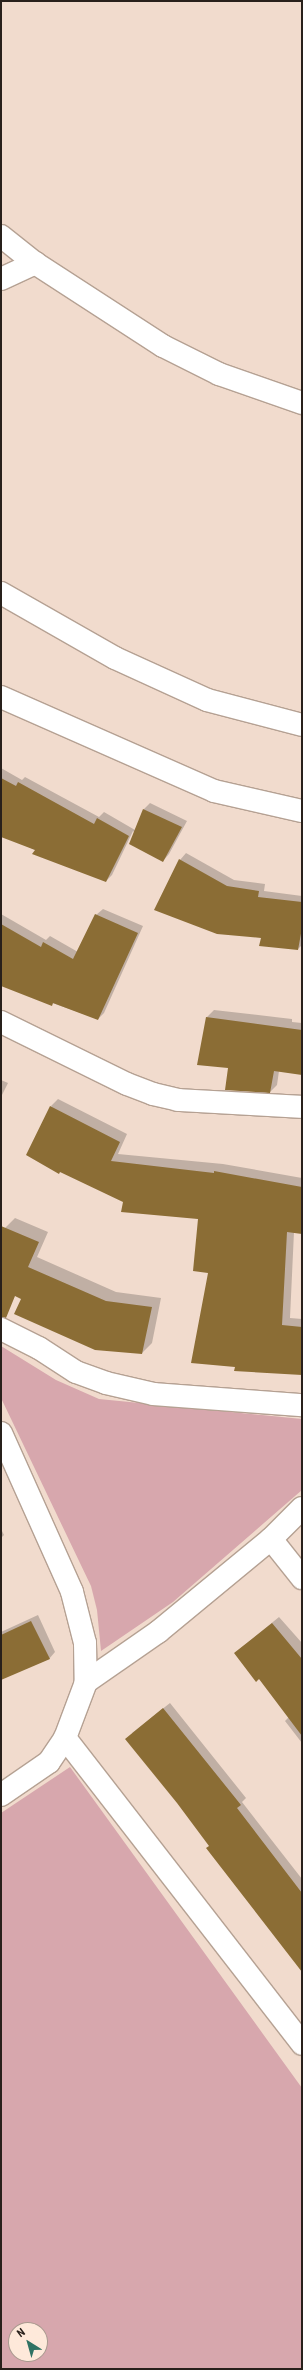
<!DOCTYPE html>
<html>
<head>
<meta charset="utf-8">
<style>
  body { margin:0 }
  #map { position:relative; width:303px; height:2370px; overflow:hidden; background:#f1dbcd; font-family:"Roboto Condensed",sans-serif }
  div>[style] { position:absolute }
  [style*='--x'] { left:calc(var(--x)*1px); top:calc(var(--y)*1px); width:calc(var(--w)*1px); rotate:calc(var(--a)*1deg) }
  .green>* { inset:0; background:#d7a7ad }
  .shadow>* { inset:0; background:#0003 }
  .building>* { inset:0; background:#8b6d35 }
  .roads { filter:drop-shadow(1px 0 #b5a193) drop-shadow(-1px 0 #b5a193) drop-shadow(0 1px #b5a193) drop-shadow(0 -1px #b5a193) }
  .minor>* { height:22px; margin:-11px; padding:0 11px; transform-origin:11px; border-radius:11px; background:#fff }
  .tertiary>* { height:22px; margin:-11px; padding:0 11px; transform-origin:11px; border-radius:11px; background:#fff }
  span { translate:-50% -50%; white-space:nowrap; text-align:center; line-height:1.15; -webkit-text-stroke:3px #fee9da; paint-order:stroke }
  .frame { position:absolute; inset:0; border:2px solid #28201b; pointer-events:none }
  .north { position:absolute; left:8px; top:2322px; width:40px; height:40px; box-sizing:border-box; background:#fee9da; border:1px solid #a8998e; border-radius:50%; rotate:323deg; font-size:11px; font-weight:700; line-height:16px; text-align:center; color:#28201b }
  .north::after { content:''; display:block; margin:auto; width:14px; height:18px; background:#2f7263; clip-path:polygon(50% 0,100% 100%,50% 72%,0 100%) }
</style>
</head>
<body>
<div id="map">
  <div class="green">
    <i style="clip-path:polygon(1px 1346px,56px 1380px,99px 1399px,302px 1419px,302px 1490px,173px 1602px,101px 1651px,97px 1610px,91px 1586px,1px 1398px)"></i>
    <i style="clip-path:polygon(evenodd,70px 1767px,302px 2088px,302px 2369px,1px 2369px,1px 1813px,70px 1767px,16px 2330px,40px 2330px,40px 2354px,16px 2354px,16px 2330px)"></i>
  </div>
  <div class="shadow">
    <i style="clip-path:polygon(1px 768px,22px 780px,25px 777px,99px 817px,104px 812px,135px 830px,144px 809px,150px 803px,187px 821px,169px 854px,163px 861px,133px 831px,112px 875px,106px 881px,1px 835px)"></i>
    <i style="clip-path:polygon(186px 853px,234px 880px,265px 884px,264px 891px,302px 896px,302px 945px,298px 949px,262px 937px,180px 860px)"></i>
    <i style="clip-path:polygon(103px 909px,143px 926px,104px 1013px,98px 1019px,1px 985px,1px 914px,46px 940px,50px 936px,78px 952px,96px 915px)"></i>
    <i style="clip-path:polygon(214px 1010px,292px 1019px,292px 1022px,302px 1023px,302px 1074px,279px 1071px,277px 1085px,270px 1092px,229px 1067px,207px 1017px)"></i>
    <i style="clip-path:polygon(1px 1080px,8px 1083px,1px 1097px)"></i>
    <i style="clip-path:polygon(58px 1099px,127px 1134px,118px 1154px,223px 1164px,302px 1178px,302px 1233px,294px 1232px,290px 1318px,302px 1319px,302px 1374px,236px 1367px,210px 1272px,199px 1219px,124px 1202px,51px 1106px)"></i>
    <i style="clip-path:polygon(15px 1218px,48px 1232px,37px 1257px,116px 1292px,161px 1298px,152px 1343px,142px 1353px,1px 1289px,1px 1239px,5px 1228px)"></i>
    <i style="clip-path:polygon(1px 1529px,4px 1535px,1px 1538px)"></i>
    <i style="clip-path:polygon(38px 1615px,55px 1652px,49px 1659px,1px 1678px,1px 1632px)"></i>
    <i style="clip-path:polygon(279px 1617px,302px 1643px,302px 1743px,285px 1721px,289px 1717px,259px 1677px,235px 1653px)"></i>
    <i style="clip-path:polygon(170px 1703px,246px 1798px,242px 1802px,302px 1879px,302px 1968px,210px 1846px,132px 1733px)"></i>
  </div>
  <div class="building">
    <i style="clip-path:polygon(1px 778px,16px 786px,18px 782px,94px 824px,97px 818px,129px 836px,106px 882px,32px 854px,35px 850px,1px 837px)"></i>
    <i style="clip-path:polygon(143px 809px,182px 827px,163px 862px,129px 844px)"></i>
    <i style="clip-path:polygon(179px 859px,227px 886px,259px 891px,258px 897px,302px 902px,302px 928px,298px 950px,259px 946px,261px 938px,217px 934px,154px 910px)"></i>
    <i style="clip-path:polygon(95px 914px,138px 933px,98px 1020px,53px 1003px,52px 1006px,1px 986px,1px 924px,41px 947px,43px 942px,73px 959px)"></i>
    <i style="clip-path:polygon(206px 1017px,302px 1030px,302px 1075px,274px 1071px,270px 1093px,225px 1090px,228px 1068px,197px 1065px)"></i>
    <i style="clip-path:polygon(50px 1106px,120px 1142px,111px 1161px,214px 1173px,214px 1171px,302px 1187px,302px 1234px,287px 1232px,282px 1325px,302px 1327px,302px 1375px,234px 1371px,235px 1367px,191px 1363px,208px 1273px,193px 1271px,198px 1219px,121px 1212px,123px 1202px,60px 1172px,59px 1174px,26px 1155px)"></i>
    <i style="clip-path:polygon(1px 1226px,39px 1242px,28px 1267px,106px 1301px,152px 1307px,142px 1354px,95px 1350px,14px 1314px,21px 1299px,15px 1296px,6px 1318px,1px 1317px)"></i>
    <i style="clip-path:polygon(31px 1621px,50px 1659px,1px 1680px,1px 1635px)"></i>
    <i style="clip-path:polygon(272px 1623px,302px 1659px,302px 1736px,259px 1679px,256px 1682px,234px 1653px)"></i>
    <i style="clip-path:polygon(163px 1708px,241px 1805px,237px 1808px,302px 1893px,302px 1972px,206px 1848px,209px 1846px,177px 1803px,125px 1739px)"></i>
  </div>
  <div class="roads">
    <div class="minor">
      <i style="--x:1;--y:236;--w:43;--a:38.5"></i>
      <i style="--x:35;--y:263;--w:153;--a:33"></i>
      <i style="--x:163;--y:346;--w:63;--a:26.6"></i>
      <i style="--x:219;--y:374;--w:88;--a:19.3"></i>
      <i style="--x:1;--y:279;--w:38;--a:-25"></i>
      <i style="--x:1;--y:593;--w:131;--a:29.7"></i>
      <i style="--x:115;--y:658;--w:101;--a:24.5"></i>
      <i style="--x:207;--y:700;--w:98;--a:14.7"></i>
      <i style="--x:1;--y:1022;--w:140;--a:26.2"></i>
      <i style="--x:127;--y:1084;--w:28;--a:21"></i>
      <i style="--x:153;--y:1094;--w:26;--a:13"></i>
      <i style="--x:178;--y:1100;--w:124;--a:3.2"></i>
      <i style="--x:1;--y:1329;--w:42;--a:26.6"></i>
      <i style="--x:39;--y:1348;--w:44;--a:33"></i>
      <i style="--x:76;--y:1372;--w:32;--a:20"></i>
      <i style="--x:106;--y:1383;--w:49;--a:12.9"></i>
      <i style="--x:154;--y:1394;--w:148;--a:4.3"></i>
      <i style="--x:1;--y:1433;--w:174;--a:65.9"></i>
      <i style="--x:72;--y:1592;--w:53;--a:75.7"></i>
      <i style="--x:85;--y:1643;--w:39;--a:89"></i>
      <i style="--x:271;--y:1539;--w:50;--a:51.5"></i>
      <i style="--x:65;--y:1738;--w:387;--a:52.2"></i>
    </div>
    <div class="tertiary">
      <i style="--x:1;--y:697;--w:233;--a:23.8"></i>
      <i style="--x:214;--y:791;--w:90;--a:12.8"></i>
      <i style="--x:1;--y:1795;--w:58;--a:-34.5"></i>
      <i style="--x:49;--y:1762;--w:29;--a:-56"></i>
      <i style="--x:65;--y:1738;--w:60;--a:-69.4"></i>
      <i style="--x:86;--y:1682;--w:88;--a:-34.8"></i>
      <i style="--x:158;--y:1632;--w:146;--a:-39.5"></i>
      <i style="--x:271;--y:1539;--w:44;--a:-45"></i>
    </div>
  </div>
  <div class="frame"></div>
  <div class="north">N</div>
</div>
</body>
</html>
